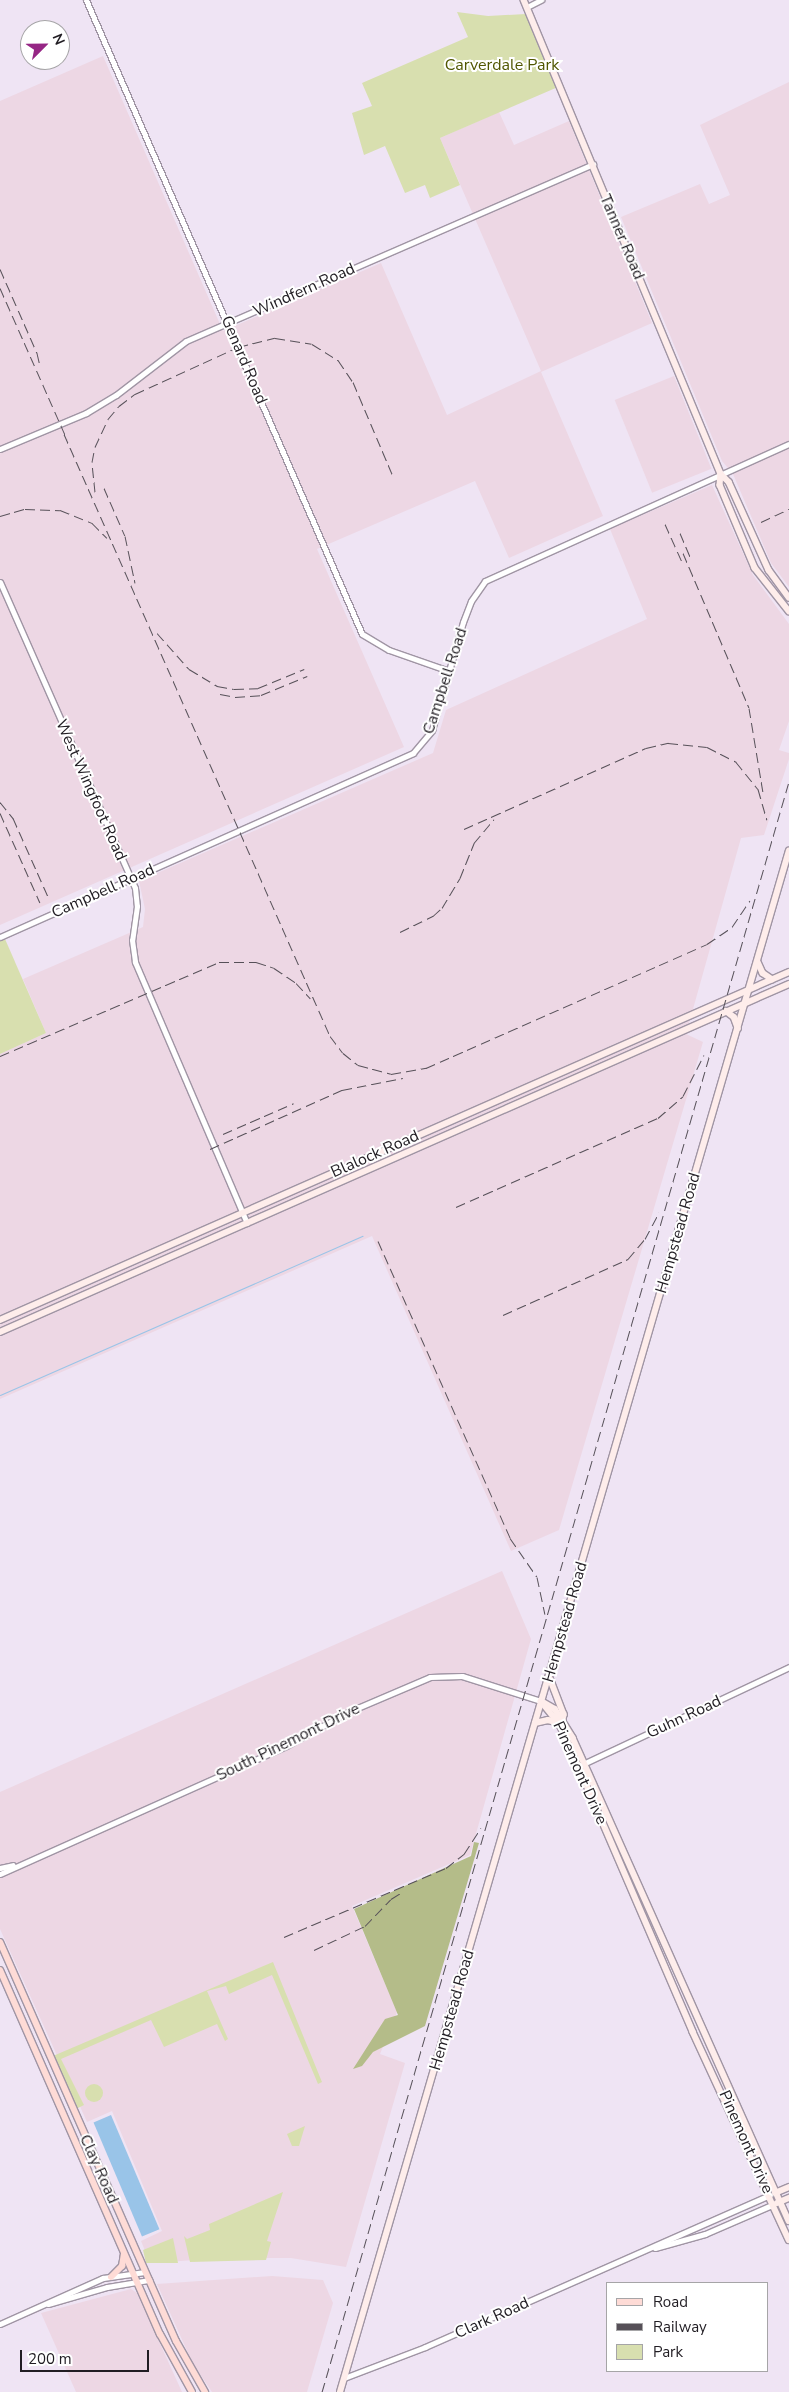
<!DOCTYPE html>
<html>
<head>
<meta charset="utf-8">
<style>
  body { margin:0 }
  #map { position:relative; width:789px; height:2392px; overflow:hidden; background:#efe4f4; font-family:"Nunito Sans",sans-serif }
  div>[style] { position:absolute }
  [style*='--x'] { left:calc(var(--x)*1px); top:calc(var(--y)*1px); width:calc(var(--w)*1px); rotate:calc(var(--a)*1deg) }
  .industrial>* { inset:0; background:#edd7e4; transform-origin:0 0 }
  .green>* { inset:0; background:#d8dfaf }
  .round { border-radius:50% }
  .forest>* { inset:0; background:#b4bc89 }
  .water>* { inset:0; background:#99c4e8; transform-origin:0 0 }
  .stream>* { height:1px; margin:-0.5px; padding:0 0.5px; transform-origin:0.5px; border-radius:0.5px; background:#99c4e8 }
  .roads { filter:drop-shadow(1px 0 #a095a4) drop-shadow(-1px 0 #a095a4) drop-shadow(0 1px #a095a4) drop-shadow(0 -1px #a095a4) }
  .tertiary>* { height:5px; margin:-2.5px; padding:0 2.5px; transform-origin:2.5px; border-radius:2.5px; background:#fff }
  .secondary>* { height:5.5px; margin:-2.75px; padding:0 2.75px; transform-origin:2.75px; border-radius:2.75px; background:#feedeb }
  .primary>* { height:6px; margin:-3px; padding:0 3px; transform-origin:3px; border-radius:3px; background:#fedbd6 }
  .rail>* { height:1px; margin-top:-0.5px; transform-origin:0; background:repeating-linear-gradient(90deg,#565058 0 10px,transparent 0 15px) }
  span { translate:-50% -50%; white-space:nowrap; text-align:center; line-height:1.15; -webkit-text-stroke:4px #fff; paint-order:stroke }
  .park-label { font-size:16px; color:#505600 }
  .street-label { font-size:16px; color:#211d23 }
  .legend { position:absolute; left:606px; top:2282px; width:162px; height:90px; box-sizing:border-box; background:#fff; border:1px solid #a6a5a7; margin:0; padding:6px 9px; list-style:none; font-size:15px; color:#211d23 }
  .legend li { display:flex; align-items:center; gap:10px; height:25px }
  .legend b { width:25px; border:1px solid #a6a5a7 }
  .north { position:absolute; left:20px; top:20px; width:50px; height:50px; box-sizing:border-box; background:#fff; border:1px solid #a6a5a7; border-radius:50%; rotate:67deg; font-size:14px; font-weight:700; line-height:20px; text-align:center; color:#211d23 }
  .north::after { content:''; display:block; margin:auto; width:18px; height:22px; background:#962685; clip-path:polygon(50% 0,100% 100%,50% 72%,0 100%) }
  .scale { position:absolute; left:20px; top:2350px; width:129px; height:22px; box-sizing:border-box; border:2px solid #211d23; border-top:0; padding-left:6px; font-size:15px; line-height:18px; white-space:nowrap; color:#211d23; -webkit-text-stroke:4px #fff; paint-order:stroke }
</style>
</head>
<body>
<div id="map">
  <div class="industrial">
    <i style="clip-path:polygon(103px 56px,223px 331px,381px 263px,447px 415px,541px 371px,440px 138px,499px 112px,514px 145px,569px 121px,652px 323px,541px 372px,603px 516px,509px 558px,475px 481px,317px 549px,404px 747px,0 925px,0 101px)"></i>
    <i style="clip-path:polygon(789px 82px,789px 587px,771px 563px,733px 474px,722px 461px,621px 217px,700px 184px,709px 204px,730px 195px,700px 125px)"></i>
    <i style="left:674px;top:376px;width:100px;height:64px;rotate:68deg"></i>
    <i style="clip-path:polygon(712px 485px,753px 575px,789px 624px,789px 721px,779px 750px,789px 753px,789px 759px,764px 835px,741px 838px,686px 1034px,703px 1042px,559px 1530px,511px 1551px,372px 1236px,0 1399px,0 1054px,46px 1033px,23px 979px,143px 927px,145px 909px,139px 881px,433px 753px,446px 710px,647px 619px,610px 529px)"></i>
    <i style="clip-path:polygon(502px 1571px,531px 1639px,470px 1855px,352px 1906px,397px 2012px,380px 2054px,405px 2063px,346px 2267px,291px 2258px,226px 2258px,150px 2263px,141px 2241px,162px 2231px,112px 2111px,87px 2122px,0 1929px,0 1792px)"></i>
    <i style="clip-path:polygon(272px 2276px,323px 2280px,333px 2303px,307px 2392px,212px 2392px,193px 2364px,157px 2284px)"></i>
    <i style="clip-path:polygon(131px 2289px,137px 2293px,182px 2392px,76px 2392px,41px 2313px)"></i>
  </div>
  <div class="green">
    <i style="clip-path:polygon(457px 12px,488px 16px,526px 14px,558px 87px,440px 138px,460px 185px,430px 198px,425px 185px,405px 193px,385px 146px,364px 155px,352px 113px,372px 106px,362px 83px,468px 37px)"></i>
    <i style="clip-path:polygon(5px 939px,46px 1033px,0 1054px,0 941px)"></i>
    <i style="clip-path:polygon(273px 1962px,322px 2082px,318px 2084px,272px 1975px,229px 1994px,226px 1986px,207px 1991px,228px 2039px,225px 2041px,217px 2024px,164px 2047px,151px 2020px,61px 2059px,84px 2105px,76px 2109px,53px 2056px)"></i>
    <i class="round" style="left:85px;top:2084px;width:18px;height:18px"></i>
    <i style="clip-path:polygon(305px 2126px,299px 2146px,292px 2146px,287px 2134px)"></i>
    <i style="clip-path:polygon(283px 2192px,267px 2241px,271px 2242px,266px 2260px,190px 2262px,184px 2236px,187px 2239px,210px 2230px,209px 2224px)"></i>
    <i style="clip-path:polygon(173px 2238px,178px 2263px,146px 2263px,143px 2250px)"></i>
  </div>
  <div class="forest">
    <i style="clip-path:polygon(474px 1842px,479px 1843px,425px 2026px,373px 2052px,362px 2066px,353px 2069px,385px 2019px,398px 2015px,354px 1909px,471px 1856px)"></i>
  </div>
  <div class="water">
    <i style="left:111px;top:2115px;width:124px;height:19px;rotate:67deg"></i>
  </div>
  <div class="stream">
    <i style="--x:0;--y:1395;--w:396;--a:-23.7"></i>
  </div>
  <div class="roads">
    <div class="tertiary">
      <i style="--x:86;--y:0;--w:691;--a:66.48"></i>
      <i style="--x:362;--y:634;--w:31;--a:31"></i>
      <i style="--x:389;--y:650;--w:64;--a:19.3"></i>
      <i style="--x:527;--y:7;--w:16;--a:-27"></i>
      <i style="--x:0;--y:449;--w:93;--a:-22.7"></i>
      <i style="--x:86;--y:413;--w:35;--a:-31"></i>
      <i style="--x:116;--y:395;--w:88;--a:-37.6"></i>
      <i style="--x:186;--y:341;--w:444;--a:-23.5"></i>
      <i style="--x:0;--y:582;--w:334;--a:66.2"></i>
      <i style="--x:135;--y:888;--w:18;--a:84"></i>
      <i style="--x:137;--y:906;--w:34;--a:98"></i>
      <i style="--x:132;--y:940;--w:22;--a:82"></i>
      <i style="--x:135;--y:962;--w:284;--a:66.8"></i>
      <i style="--x:0;--y:937;--w:452;--a:-24"></i>
      <i style="--x:413;--y:753;--w:30;--a:-50"></i>
      <i style="--x:432;--y:730;--w:112;--a:-74"></i>
      <i style="--x:463;--y:622;--w:22;--a:-69"></i>
      <i style="--x:471;--y:601;--w:24;--a:-55"></i>
      <i style="--x:485;--y:581;--w:333;--a:-24.3"></i>
      <i style="--x:581;--y:1765;--w:230;--a:-25.2"></i>
      <i style="--x:0;--y:1868;--w:13;--a:-13"></i>
      <i style="--x:0;--y:1874;--w:313;--a:-24.1"></i>
      <i style="--x:286;--y:1746;--w:71;--a:-28.7"></i>
      <i style="--x:348;--y:1712;--w:89;--a:-23.1"></i>
      <i style="--x:430;--y:1677;--w:32;--a:-2"></i>
      <i style="--x:462;--y:1676;--w:83;--a:17.6"></i>
      <i style="--x:655;--y:2248;--w:52;--a:-15.6"></i>
      <i style="--x:705;--y:2234;--w:75;--a:-23.5"></i>
      <i style="--x:48;--y:2304;--w:61;--a:-16.1"></i>
      <i style="--x:107;--y:2287;--w:43;--a:-9.5"></i>
      <i style="--x:0;--y:2324;--w:113;--a:-24.1"></i>
      <i style="--x:103;--y:2278;--w:42;--a:-8.1"></i>
      <i style="--x:344;--y:2378;--w:87;--a:-20.9"></i>
      <i style="--x:425;--y:2347;--w:377;--a:-23.8"></i>
    </div>
    <div class="secondary">
      <i style="--x:524;--y:0;--w:513;--a:67.43"></i>
      <i style="--x:721;--y:474;--w:11;--a:45"></i>
      <i style="--x:729;--y:482;--w:97;--a:65.6"></i>
      <i style="--x:769;--y:570;--w:34;--a:54"></i>
      <i style="--x:721;--y:474;--w:11;--a:95"></i>
      <i style="--x:720;--y:485;--w:90;--a:67.1"></i>
      <i style="--x:755;--y:568;--w:55;--a:51.7"></i>
      <i style="--x:758;--y:962;--w:12;--a:66"></i>
      <i style="--x:763;--y:973;--w:11;--a:34"></i>
      <i style="--x:726;--y:1011;--w:10;--a:37"></i>
      <i style="--x:734;--y:1017;--w:12;--a:70"></i>
      <i style="--x:0;--y:1320;--w:862;--a:-23.8"></i>
      <i style="--x:0;--y:1332;--w:862;--a:-23.8"></i>
      <i style="--x:550;--y:1678;--w:39;--a:69"></i>
      <i style="--x:564;--y:1714;--w:6;--a:99"></i>
      <i style="--x:541;--y:1701;--w:28;--a:51"></i>
      <i style="--x:559;--y:1723;--w:18;--a:63"></i>
      <i style="--x:567;--y:1739;--w:319;--a:66.7"></i>
      <i style="--x:693;--y:2032;--w:229;--a:65.2"></i>
      <i style="--x:541;--y:1701;--w:16;--a:30"></i>
      <i style="--x:555;--y:1709;--w:34;--a:58"></i>
      <i style="--x:573;--y:1738;--w:529;--a:65.91"></i>
      <i style="--x:535;--y:1723;--w:13;--a:-13"></i>
      <i style="--x:548;--y:1720;--w:11;--a:15"></i>
      <i style="--x:775;--y:2193;--w:15;--a:-23"></i>
      <i style="--x:777;--y:2203;--w:13;--a:-23"></i>
      <i style="--x:340;--y:2392;--w:1605;--a:-73.76"></i>
    </div>
    <div class="primary">
      <i style="--x:0;--y:1942;--w:436;--a:66.2"></i>
      <i style="--x:176;--y:2341;--w:59;--a:60.4"></i>
      <i style="--x:0;--y:1970;--w:398;--a:66.3"></i>
      <i style="--x:160;--y:2334;--w:66;--a:61.1"></i>
      <i style="--x:111;--y:2277;--w:16;--a:-45"></i>
      <i style="--x:122;--y:2266;--w:12;--a:-81"></i>
    </div>
  </div>
  <div class="rail">
    <i style="--x:0;--y:269;--w:92;--a:66.2"></i>
    <i style="--x:37;--y:353;--w:13;--a:77"></i>
    <i style="--x:0;--y:288;--w:165;--a:66.1"></i>
    <i style="--x:64;--y:434;--w:658;--a:66.16"></i>
    <i style="--x:330;--y:1036;--w:21;--a:53"></i>
    <i style="--x:343;--y:1053;--w:19;--a:39"></i>
    <i style="--x:358;--y:1065;--w:34;--a:15"></i>
    <i style="--x:391;--y:1074;--w:36;--a:-10"></i>
    <i style="--x:426;--y:1068;--w:307;--a:-23.8"></i>
    <i style="--x:707;--y:944;--w:30;--a:-34"></i>
    <i style="--x:732;--y:927;--w:32;--a:-56"></i>
    <i style="--x:104;--y:488;--w:52;--a:66.4"></i>
    <i style="--x:125;--y:536;--w:48;--a:78"></i>
    <i style="--x:95;--y:492;--w:30;--a:-96"></i>
    <i style="--x:92;--y:462;--w:15;--a:-79"></i>
    <i style="--x:95;--y:447;--w:31;--a:-65"></i>
    <i style="--x:108;--y:419;--w:17;--a:-50"></i>
    <i style="--x:119;--y:406;--w:20;--a:-37"></i>
    <i style="--x:135;--y:394;--w:113;--a:-24.5"></i>
    <i style="--x:238;--y:347;--w:38;--a:-14"></i>
    <i style="--x:275;--y:338;--w:37;--a:9"></i>
    <i style="--x:312;--y:344;--w:31;--a:32"></i>
    <i style="--x:338;--y:360;--w:27;--a:56"></i>
    <i style="--x:353;--y:382;--w:100;--a:67"></i>
    <i style="--x:0;--y:516;--w:26;--a:-16"></i>
    <i style="--x:25;--y:509;--w:35;--a:2"></i>
    <i style="--x:60;--y:510;--w:35;--a:22"></i>
    <i style="--x:92;--y:523;--w:21;--a:45"></i>
    <i style="--x:761;--y:522;--w:31;--a:-25"></i>
    <i style="--x:665;--y:524;--w:44;--a:65.8"></i>
    <i style="--x:680;--y:533;--w:28;--a:67"></i>
    <i style="--x:683;--y:553;--w:168;--a:66.9"></i>
    <i style="--x:749;--y:708;--w:86;--a:80.6"></i>
    <i style="--x:157;--y:633;--w:48;--a:48.4"></i>
    <i style="--x:189;--y:669;--w:33;--a:31"></i>
    <i style="--x:217;--y:686;--w:17;--a:10"></i>
    <i style="--x:234;--y:689;--w:24;--a:-2"></i>
    <i style="--x:258;--y:688;--w:50;--a:-22.4"></i>
    <i style="--x:220;--y:694;--w:15;--a:11"></i>
    <i style="--x:235;--y:697;--w:26;--a:-4"></i>
    <i style="--x:261;--y:695;--w:50;--a:-22.4"></i>
    <i style="--x:0;--y:802;--w:21;--a:51"></i>
    <i style="--x:13;--y:818;--w:89;--a:66"></i>
    <i style="--x:0;--y:813;--w:98;--a:66"></i>
    <i style="--x:464;--y:829;--w:199;--a:-24"></i>
    <i style="--x:646;--y:748;--w:23;--a:-13"></i>
    <i style="--x:668;--y:743;--w:39;--a:6"></i>
    <i style="--x:707;--y:747;--w:33;--a:27"></i>
    <i style="--x:736;--y:762;--w:35;--a:51"></i>
    <i style="--x:758;--y:789;--w:32;--a:74"></i>
    <i style="--x:400;--y:932;--w:37;--a:-26"></i>
    <i style="--x:433;--y:916;--w:12;--a:-42"></i>
    <i style="--x:442;--y:908;--w:35;--a:-59"></i>
    <i style="--x:460;--y:878;--w:38;--a:-68"></i>
    <i style="--x:474;--y:843;--w:31;--a:-50"></i>
    <i style="--x:0;--y:1056;--w:238;--a:-23.2"></i>
    <i style="--x:219;--y:962;--w:37;--a:0"></i>
    <i style="--x:256;--y:962;--w:19;--a:18"></i>
    <i style="--x:274;--y:968;--w:27;--a:34"></i>
    <i style="--x:296;--y:983;--w:21;--a:47"></i>
    <i style="--x:223;--y:1134;--w:77;--a:-23.6"></i>
    <i style="--x:210;--y:1149;--w:145;--a:-24.1"></i>
    <i style="--x:342;--y:1090;--w:62;--a:-11.1"></i>
    <i style="--x:456;--y:1207;--w:221;--a:-23.8"></i>
    <i style="--x:658;--y:1118;--w:33;--a:-41"></i>
    <i style="--x:683;--y:1096;--w:46;--a:-62.9"></i>
    <i style="--x:378;--y:1241;--w:325;--a:66"></i>
    <i style="--x:510;--y:1538;--w:47;--a:55.3"></i>
    <i style="--x:537;--y:1577;--w:38;--a:78"></i>
    <i style="--x:503;--y:1315;--w:137;--a:-24.1"></i>
    <i style="--x:628;--y:1259;--w:26;--a:-50"></i>
    <i style="--x:645;--y:1239;--w:30;--a:-62"></i>
    <i style="--x:284;--y:1937;--w:176;--a:-23.1"></i>
    <i style="--x:446;--y:1868;--w:23;--a:-38"></i>
    <i style="--x:464;--y:1854;--w:31;--a:-57"></i>
    <i style="--x:314;--y:1950;--w:56;--a:-25.2"></i>
    <i style="--x:365;--y:1926;--w:37;--a:-46"></i>
    <i style="--x:391;--y:1899;--w:13;--a:-32"></i>
    <i style="--x:322;--y:2392;--w:1677;--a:-73.83"></i>
  </div>
  <div class="park-label">
    <span style="left:502px;top:65px">Carverdale Park</span>
  </div>
  <div class="street-label">
    <span style="left:622px;top:237px;rotate:67deg">Tanner Road</span>
    <span style="left:304px;top:290px;rotate:-24deg">Windfern Road</span>
    <span style="left:244px;top:360px;rotate:67deg">Genard Road</span>
    <span style="left:445px;top:681px;rotate:-72deg">Campbell Road</span>
    <span style="left:91px;top:790px;rotate:66deg">West Wingfoot Road</span>
    <span style="left:103px;top:891px;rotate:-24deg">Campbell Road</span>
    <span style="left:375px;top:1154px;rotate:-24deg">Blalock Road</span>
    <span style="left:678px;top:1233px;rotate:-74deg">Hempstead Road</span>
    <span style="left:565px;top:1622px;rotate:-74deg">Hempstead Road</span>
    <span style="left:684px;top:1717px;rotate:-25deg">Guhn Road</span>
    <span style="left:288px;top:1742px;rotate:-26deg">South Pinemont Drive</span>
    <span style="left:580px;top:1773px;rotate:66deg">Pinemont Drive</span>
    <span style="left:452px;top:2010px;rotate:-74deg">Hempstead Road</span>
    <span style="left:746px;top:2142px;rotate:66deg">Pinemont Drive</span>
    <span style="left:99px;top:2169px;rotate:66deg">Clay Road</span>
    <span style="left:492px;top:2318px;rotate:-24deg">Clark Road</span>
  </div>
  <ul class="legend">
  <li><b style="height:6px;background:#fedbd6"></b>Road</li>
  <li><b style="height:6px;background:#565058"></b>Railway</li>
  <li><b style="height:14px;background:#d8dfaf"></b>Park</li>
  </ul>
  <div class="north">N</div>
  <div class="scale">200 m</div>
</div>
</body>
</html>
